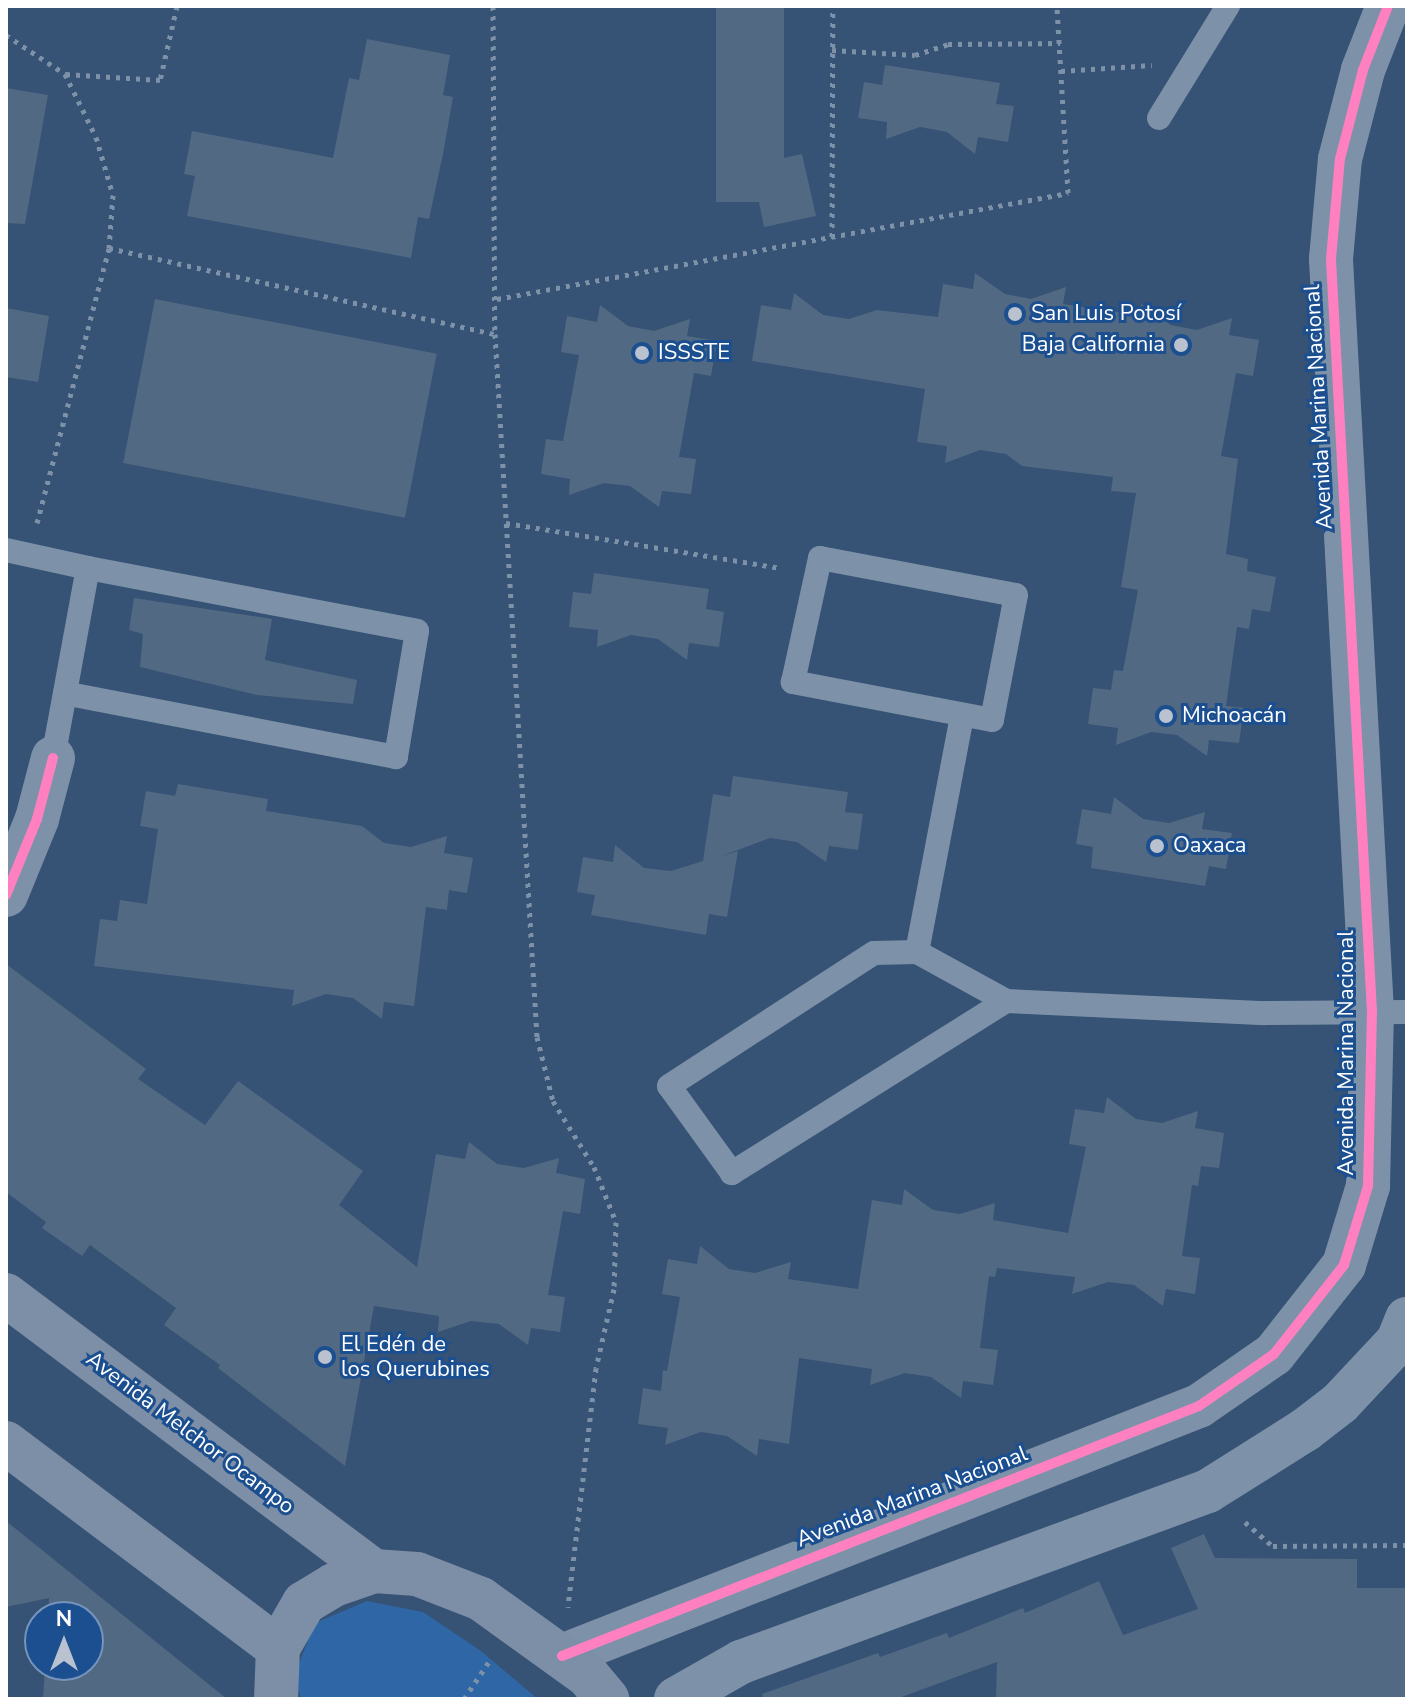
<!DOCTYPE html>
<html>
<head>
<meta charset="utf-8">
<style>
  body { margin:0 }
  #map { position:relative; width:1413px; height:1705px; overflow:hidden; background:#365274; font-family:"Nunito Sans",sans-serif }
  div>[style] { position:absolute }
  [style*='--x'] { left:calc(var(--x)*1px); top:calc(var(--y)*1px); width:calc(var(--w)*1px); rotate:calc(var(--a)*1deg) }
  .green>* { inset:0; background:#2f66a5 }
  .building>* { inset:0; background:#526984; transform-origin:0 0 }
  .path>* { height:5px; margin-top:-2.5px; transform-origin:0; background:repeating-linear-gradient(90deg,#7d92a8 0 4px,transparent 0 10px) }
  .service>* { height:24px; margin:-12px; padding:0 12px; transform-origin:12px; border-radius:12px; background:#7d92a8 }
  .minor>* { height:44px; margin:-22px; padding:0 22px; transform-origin:22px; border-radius:22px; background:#7d92a8 }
  .tertiary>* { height:44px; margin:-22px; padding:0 22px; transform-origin:22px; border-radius:22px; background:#7d92a8 }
  .primary>* { height:44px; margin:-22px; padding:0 22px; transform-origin:22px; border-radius:22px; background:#7d8ea7 }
  .cycleway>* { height:10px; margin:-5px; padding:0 5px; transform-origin:5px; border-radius:5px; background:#ff80c0 }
  .dots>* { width:22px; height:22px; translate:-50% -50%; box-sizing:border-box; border:4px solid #1b4f8f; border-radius:50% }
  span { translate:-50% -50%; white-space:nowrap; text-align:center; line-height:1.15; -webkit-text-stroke:6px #1b4f8f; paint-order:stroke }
  .poi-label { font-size:22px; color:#fff }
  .left { translate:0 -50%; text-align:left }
  .right { translate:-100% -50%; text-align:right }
  .street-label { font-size:22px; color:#fff }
  .frame { position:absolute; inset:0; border:8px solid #fff; pointer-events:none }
  .north { position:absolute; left:24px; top:1601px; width:80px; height:80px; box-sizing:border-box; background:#1b4f8f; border:2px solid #7695bc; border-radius:50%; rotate:0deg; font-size:22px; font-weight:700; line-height:32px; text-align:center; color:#fff }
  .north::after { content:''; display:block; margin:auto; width:28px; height:36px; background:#b9c2ce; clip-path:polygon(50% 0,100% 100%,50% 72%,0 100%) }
</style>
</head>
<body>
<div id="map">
  <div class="green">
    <i style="clip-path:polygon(367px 1601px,423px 1612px,481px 1651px,538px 1699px,301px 1699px,294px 1676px,315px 1623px)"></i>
  </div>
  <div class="building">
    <i style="clip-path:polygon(716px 6px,784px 6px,784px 158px,802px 154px,816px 216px,764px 227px,759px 202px,716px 202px)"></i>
    <i style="clip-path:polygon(367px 39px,450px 55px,443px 95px,453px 97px,443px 154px,429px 219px,418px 217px,411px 258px,187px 216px,195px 176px,184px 174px,192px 131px,333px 158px,349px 78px,359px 80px)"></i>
    <i style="clip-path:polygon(885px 65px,1000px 83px,996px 104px,1014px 106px,1008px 142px,978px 137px,975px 154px,947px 132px,920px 127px,886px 139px,887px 122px,858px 118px,864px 82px,882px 85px)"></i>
    <i style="clip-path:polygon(6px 88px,48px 95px,25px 224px,6px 223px)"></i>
    <i style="clip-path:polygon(975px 273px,1005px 294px,1031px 299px,1066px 287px,1063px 304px,1139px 315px,1141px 304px,1171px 325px,1197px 330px,1232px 318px,1229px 335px,1259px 340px,1253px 376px,1236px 373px,1221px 456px,1238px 459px,1226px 554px,1248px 559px,1247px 571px,1276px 577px,1270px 612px,1252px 609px,1249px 629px,1237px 627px,1226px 706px,1244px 708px,1239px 743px,1209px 740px,1207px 756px,1177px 735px,1151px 732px,1116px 745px,1118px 728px,1088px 724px,1093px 688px,1111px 690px,1114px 670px,1123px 671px,1138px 590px,1121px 587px,1136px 493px,1111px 491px,1113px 477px,1022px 466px,1006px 454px,980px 450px,945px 463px,947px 446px,917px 442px,925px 389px,752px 361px,761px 305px,791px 310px,794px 293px,823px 315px,849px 319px,877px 310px,938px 317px,943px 284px,973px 289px)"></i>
    <i style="left:155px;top:299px;width:287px;height:167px;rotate:11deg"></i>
    <i style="clip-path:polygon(600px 305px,628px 326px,654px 331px,690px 319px,687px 336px,717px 341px,711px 376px,694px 373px,679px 457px,696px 459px,691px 494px,662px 491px,659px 507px,630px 486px,604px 483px,569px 495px,570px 479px,541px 474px,546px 439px,563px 441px,579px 355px,561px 352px,567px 316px,597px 322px)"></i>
    <i style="clip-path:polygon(6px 308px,49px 316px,38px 382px,6px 377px)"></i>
    <i style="clip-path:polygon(594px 573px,709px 589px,706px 609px,724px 612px,719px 647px,689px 643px,687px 660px,658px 639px,631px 635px,597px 647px,598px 630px,569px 627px,573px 592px,591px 594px)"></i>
    <i style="clip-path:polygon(134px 598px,272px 619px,265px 660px,357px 680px,353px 704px,257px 695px,140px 667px,143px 634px,129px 630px)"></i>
    <i style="clip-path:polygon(733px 776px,848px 792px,845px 812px,863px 814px,858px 850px,829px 846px,826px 862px,797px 842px,770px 838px,719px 857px,738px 851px,727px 917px,709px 914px,706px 935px,591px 915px,595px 895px,577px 892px,583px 857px,613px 862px,615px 845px,644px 868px,671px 871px,703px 861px,713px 794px,730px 797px)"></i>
    <i style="clip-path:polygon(178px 784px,268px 799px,266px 811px,362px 826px,384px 843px,411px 847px,447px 836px,444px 853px,473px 858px,467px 893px,449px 890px,447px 910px,426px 907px,414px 1006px,384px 1002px,382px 1019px,353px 998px,326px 994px,292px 1006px,294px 990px,94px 966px,100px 919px,117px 921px,120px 900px,147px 904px,158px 829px,140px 826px,146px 791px,175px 796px)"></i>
    <i style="clip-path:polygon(1114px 797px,1143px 819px,1169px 823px,1205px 812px,1202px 829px,1232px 833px,1226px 869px,1209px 866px,1205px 886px,1091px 868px,1093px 847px,1076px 844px,1082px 809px,1111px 814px)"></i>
    <i style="clip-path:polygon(6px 964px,146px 1069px,138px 1079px,205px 1125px,238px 1081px,363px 1171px,339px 1205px,417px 1267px,436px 1154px,465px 1159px,469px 1142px,497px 1164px,524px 1168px,559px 1158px,556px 1173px,585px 1179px,580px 1214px,563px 1211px,548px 1295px,565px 1297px,560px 1332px,531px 1328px,528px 1345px,499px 1324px,471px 1321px,438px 1332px,439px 1316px,374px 1306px,345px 1466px,218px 1368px,220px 1365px,164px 1325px,176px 1308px,90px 1245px,82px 1256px,42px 1228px,46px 1222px,6px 1192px)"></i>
    <i style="clip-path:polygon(1107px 1097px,1136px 1119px,1162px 1123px,1198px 1111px,1195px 1128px,1224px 1133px,1219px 1168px,1201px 1166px,1198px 1186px,1192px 1185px,1182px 1256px,1200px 1258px,1195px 1294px,1166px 1289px,1163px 1306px,1134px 1285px,1108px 1282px,1072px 1294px,1075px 1277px,997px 1268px,995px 1277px,989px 1276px,980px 1348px,998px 1350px,993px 1385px,963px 1381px,961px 1398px,931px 1377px,905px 1373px,870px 1385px,872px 1369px,799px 1358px,789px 1444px,759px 1439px,757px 1456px,727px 1436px,701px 1432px,665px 1445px,668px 1428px,638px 1424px,643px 1388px,661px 1391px,663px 1370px,667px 1371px,680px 1297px,662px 1294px,668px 1259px,697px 1264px,700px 1246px,729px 1269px,755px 1273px,791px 1262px,788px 1279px,858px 1289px,872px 1200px,902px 1205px,904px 1189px,933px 1210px,960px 1214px,995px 1203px,993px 1220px,1068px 1233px,1086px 1147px,1069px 1144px,1075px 1109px,1104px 1113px)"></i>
    <i style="clip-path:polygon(6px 1521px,52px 1558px,227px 1699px,43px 1699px,45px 1665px,88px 1665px,88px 1617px,48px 1617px,49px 1598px,6px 1607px)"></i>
    <i style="clip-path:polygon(1204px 1534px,1215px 1558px,1357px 1559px,1357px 1588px,1407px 1588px,1407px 1699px,996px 1699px,997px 1662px,896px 1699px,763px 1699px,762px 1694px,878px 1653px,880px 1657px,947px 1633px,949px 1638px,1023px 1608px,1025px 1613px,1099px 1581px,1123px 1635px,1198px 1609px,1171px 1548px)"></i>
  </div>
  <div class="path">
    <i style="--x:177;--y:6;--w:76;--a:102.9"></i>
    <i style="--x:160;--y:80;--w:95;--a:-176.4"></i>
    <i style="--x:65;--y:74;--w:70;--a:63.8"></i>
    <i style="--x:96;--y:137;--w:60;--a:73.7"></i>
    <i style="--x:113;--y:195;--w:53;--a:94.3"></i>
    <i style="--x:109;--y:248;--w:395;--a:12.6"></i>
    <i style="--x:493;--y:6;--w:328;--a:89.7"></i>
    <i style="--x:495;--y:334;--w:704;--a:86.58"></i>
    <i style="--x:537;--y:1037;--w:66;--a:76"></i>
    <i style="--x:553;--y:1101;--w:78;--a:58.2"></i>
    <i style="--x:594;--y:1167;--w:59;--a:68.2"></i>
    <i style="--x:616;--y:1222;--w:67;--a:91.7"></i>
    <i style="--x:614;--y:1289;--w:81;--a:102.8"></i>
    <i style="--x:596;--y:1368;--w:241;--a:96.7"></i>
    <i style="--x:6;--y:35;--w:71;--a:33.5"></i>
    <i style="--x:832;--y:50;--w:83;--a:3.4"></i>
    <i style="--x:915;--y:55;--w:35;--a:-18"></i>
    <i style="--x:948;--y:44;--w:112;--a:-0.5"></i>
    <i style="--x:1061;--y:71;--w:91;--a:-3.8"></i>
    <i style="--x:832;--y:237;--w:231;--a:-89.8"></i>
    <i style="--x:497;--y:299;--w:581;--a:-10.52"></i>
    <i style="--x:1068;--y:193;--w:187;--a:-93.4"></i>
    <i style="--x:37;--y:523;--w:284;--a:-75.3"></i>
    <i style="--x:506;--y:523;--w:279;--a:9.3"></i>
    <i style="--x:1245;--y:1522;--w:37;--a:41"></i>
    <i style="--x:1273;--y:1546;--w:134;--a:-0.4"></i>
    <i style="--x:464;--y:1699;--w:47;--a:-56.3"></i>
  </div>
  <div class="service">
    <i style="--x:1159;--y:118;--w:132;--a:-58.4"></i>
    <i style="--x:6;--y:550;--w:84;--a:12.4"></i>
    <i style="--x:820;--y:558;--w:199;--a:10.7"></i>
    <i style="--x:1016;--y:595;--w:127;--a:100.9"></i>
    <i style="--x:992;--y:720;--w:203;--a:-169.2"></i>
    <i style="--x:793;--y:682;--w:127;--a:-77.7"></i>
    <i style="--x:53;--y:758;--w:193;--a:-79.6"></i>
    <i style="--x:88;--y:568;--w:335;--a:10.8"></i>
    <i style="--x:417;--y:631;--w:128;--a:99.5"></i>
    <i style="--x:396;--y:757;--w:337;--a:-169.1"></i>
    <i style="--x:917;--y:952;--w:241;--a:-79.2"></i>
    <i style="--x:1006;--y:1001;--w:324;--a:147.9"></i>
    <i style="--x:732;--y:1173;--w:107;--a:-125.9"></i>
    <i style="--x:669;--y:1086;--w:244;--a:-33"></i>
    <i style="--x:874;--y:953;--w:43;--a:-1.3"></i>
    <i style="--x:917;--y:952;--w:102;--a:28.8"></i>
    <i style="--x:1006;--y:1001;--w:259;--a:2.7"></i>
    <i style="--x:1265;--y:1013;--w:142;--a:-0.4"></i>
  </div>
  <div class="minor">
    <i style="--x:6;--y:895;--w:82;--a:-67.8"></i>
    <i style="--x:37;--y:819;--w:63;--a:-75.3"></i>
  </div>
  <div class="tertiary">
    <i style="--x:562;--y:1656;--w:684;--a:-21.43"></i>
    <i style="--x:1199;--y:1406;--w:91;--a:-34.7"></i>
    <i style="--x:1274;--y:1354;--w:113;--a:-51.8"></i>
    <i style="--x:1344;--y:1265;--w:83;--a:-73.1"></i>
    <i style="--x:1368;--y:1186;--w:174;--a:-88.7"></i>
    <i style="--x:1372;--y:1012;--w:754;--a:-93.12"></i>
    <i style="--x:1331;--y:259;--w:100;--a:-84.9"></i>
    <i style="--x:1340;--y:159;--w:92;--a:-75.5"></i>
    <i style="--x:1363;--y:70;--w:69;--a:-68.7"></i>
    <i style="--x:676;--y:1699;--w:75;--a:-29.6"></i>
    <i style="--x:741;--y:1662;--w:497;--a:-20.1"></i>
    <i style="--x:1208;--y:1491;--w:115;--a:-32.2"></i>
    <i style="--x:1305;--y:1430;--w:44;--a:-37.6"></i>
    <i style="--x:1340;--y:1403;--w:85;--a:-46.9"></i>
    <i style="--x:1398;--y:1341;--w:24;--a:-68"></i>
  </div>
  <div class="primary">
    <i style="--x:6;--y:1295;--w:460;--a:36.9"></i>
    <i style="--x:6;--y:1443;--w:341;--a:37"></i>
    <i style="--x:276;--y:1699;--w:51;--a:-87.8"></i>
    <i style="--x:278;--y:1648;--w:52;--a:-60"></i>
    <i style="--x:304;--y:1603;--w:35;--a:-31"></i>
    <i style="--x:334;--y:1585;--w:42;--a:-19.3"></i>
    <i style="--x:374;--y:1571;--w:43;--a:4"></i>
    <i style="--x:417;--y:1574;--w:69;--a:21.3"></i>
    <i style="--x:481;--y:1599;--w:132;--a:35.7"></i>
    <i style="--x:588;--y:1676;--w:30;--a:50"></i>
  </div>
  <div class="cycleway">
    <i style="--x:6;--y:895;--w:82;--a:-67.8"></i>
    <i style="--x:37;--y:819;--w:63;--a:-75.3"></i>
    <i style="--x:562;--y:1656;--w:684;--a:-21.43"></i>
    <i style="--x:1199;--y:1406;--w:91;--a:-34.7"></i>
    <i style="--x:1274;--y:1354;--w:113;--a:-51.8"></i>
    <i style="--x:1344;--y:1265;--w:83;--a:-73.1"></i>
    <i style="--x:1368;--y:1186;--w:174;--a:-88.7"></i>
    <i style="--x:1372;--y:1012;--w:754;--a:-93.12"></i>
    <i style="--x:1331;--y:259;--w:100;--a:-84.9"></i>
    <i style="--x:1340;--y:159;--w:92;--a:-75.5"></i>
    <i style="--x:1363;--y:70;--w:69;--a:-68.7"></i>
  </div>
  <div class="dots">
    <i style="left:1015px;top:314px;background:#b9c2ce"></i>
    <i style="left:1181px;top:345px;background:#b9c2ce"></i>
    <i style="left:642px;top:353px;background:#b9c2ce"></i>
    <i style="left:1166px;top:716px;background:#b9c2ce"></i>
    <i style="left:1157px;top:846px;background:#b9c2ce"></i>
    <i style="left:325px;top:1357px;background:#b9c2ce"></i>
  </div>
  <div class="poi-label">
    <span class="left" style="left:1031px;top:314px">San Luis Potosí</span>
    <span class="right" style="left:1165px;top:345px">Baja California</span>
    <span class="left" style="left:658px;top:353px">ISSSTE</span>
    <span class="left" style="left:1182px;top:716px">Michoacán</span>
    <span class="left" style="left:1173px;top:846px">Oaxaca</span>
    <span class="left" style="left:341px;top:1357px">El Edén de<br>los Querubines</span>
  </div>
  <div class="street-label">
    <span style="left:1319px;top:407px;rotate:-93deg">Avenida Marina Nacional</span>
    <span style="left:1347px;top:1053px;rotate:-90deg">Avenida Marina Nacional</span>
    <span style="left:190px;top:1433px;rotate:37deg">Avenida Melchor Ocampo</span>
    <span style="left:912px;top:1497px;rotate:-21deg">Avenida Marina Nacional</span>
  </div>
  <div class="frame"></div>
  <div class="north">N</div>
</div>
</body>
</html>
